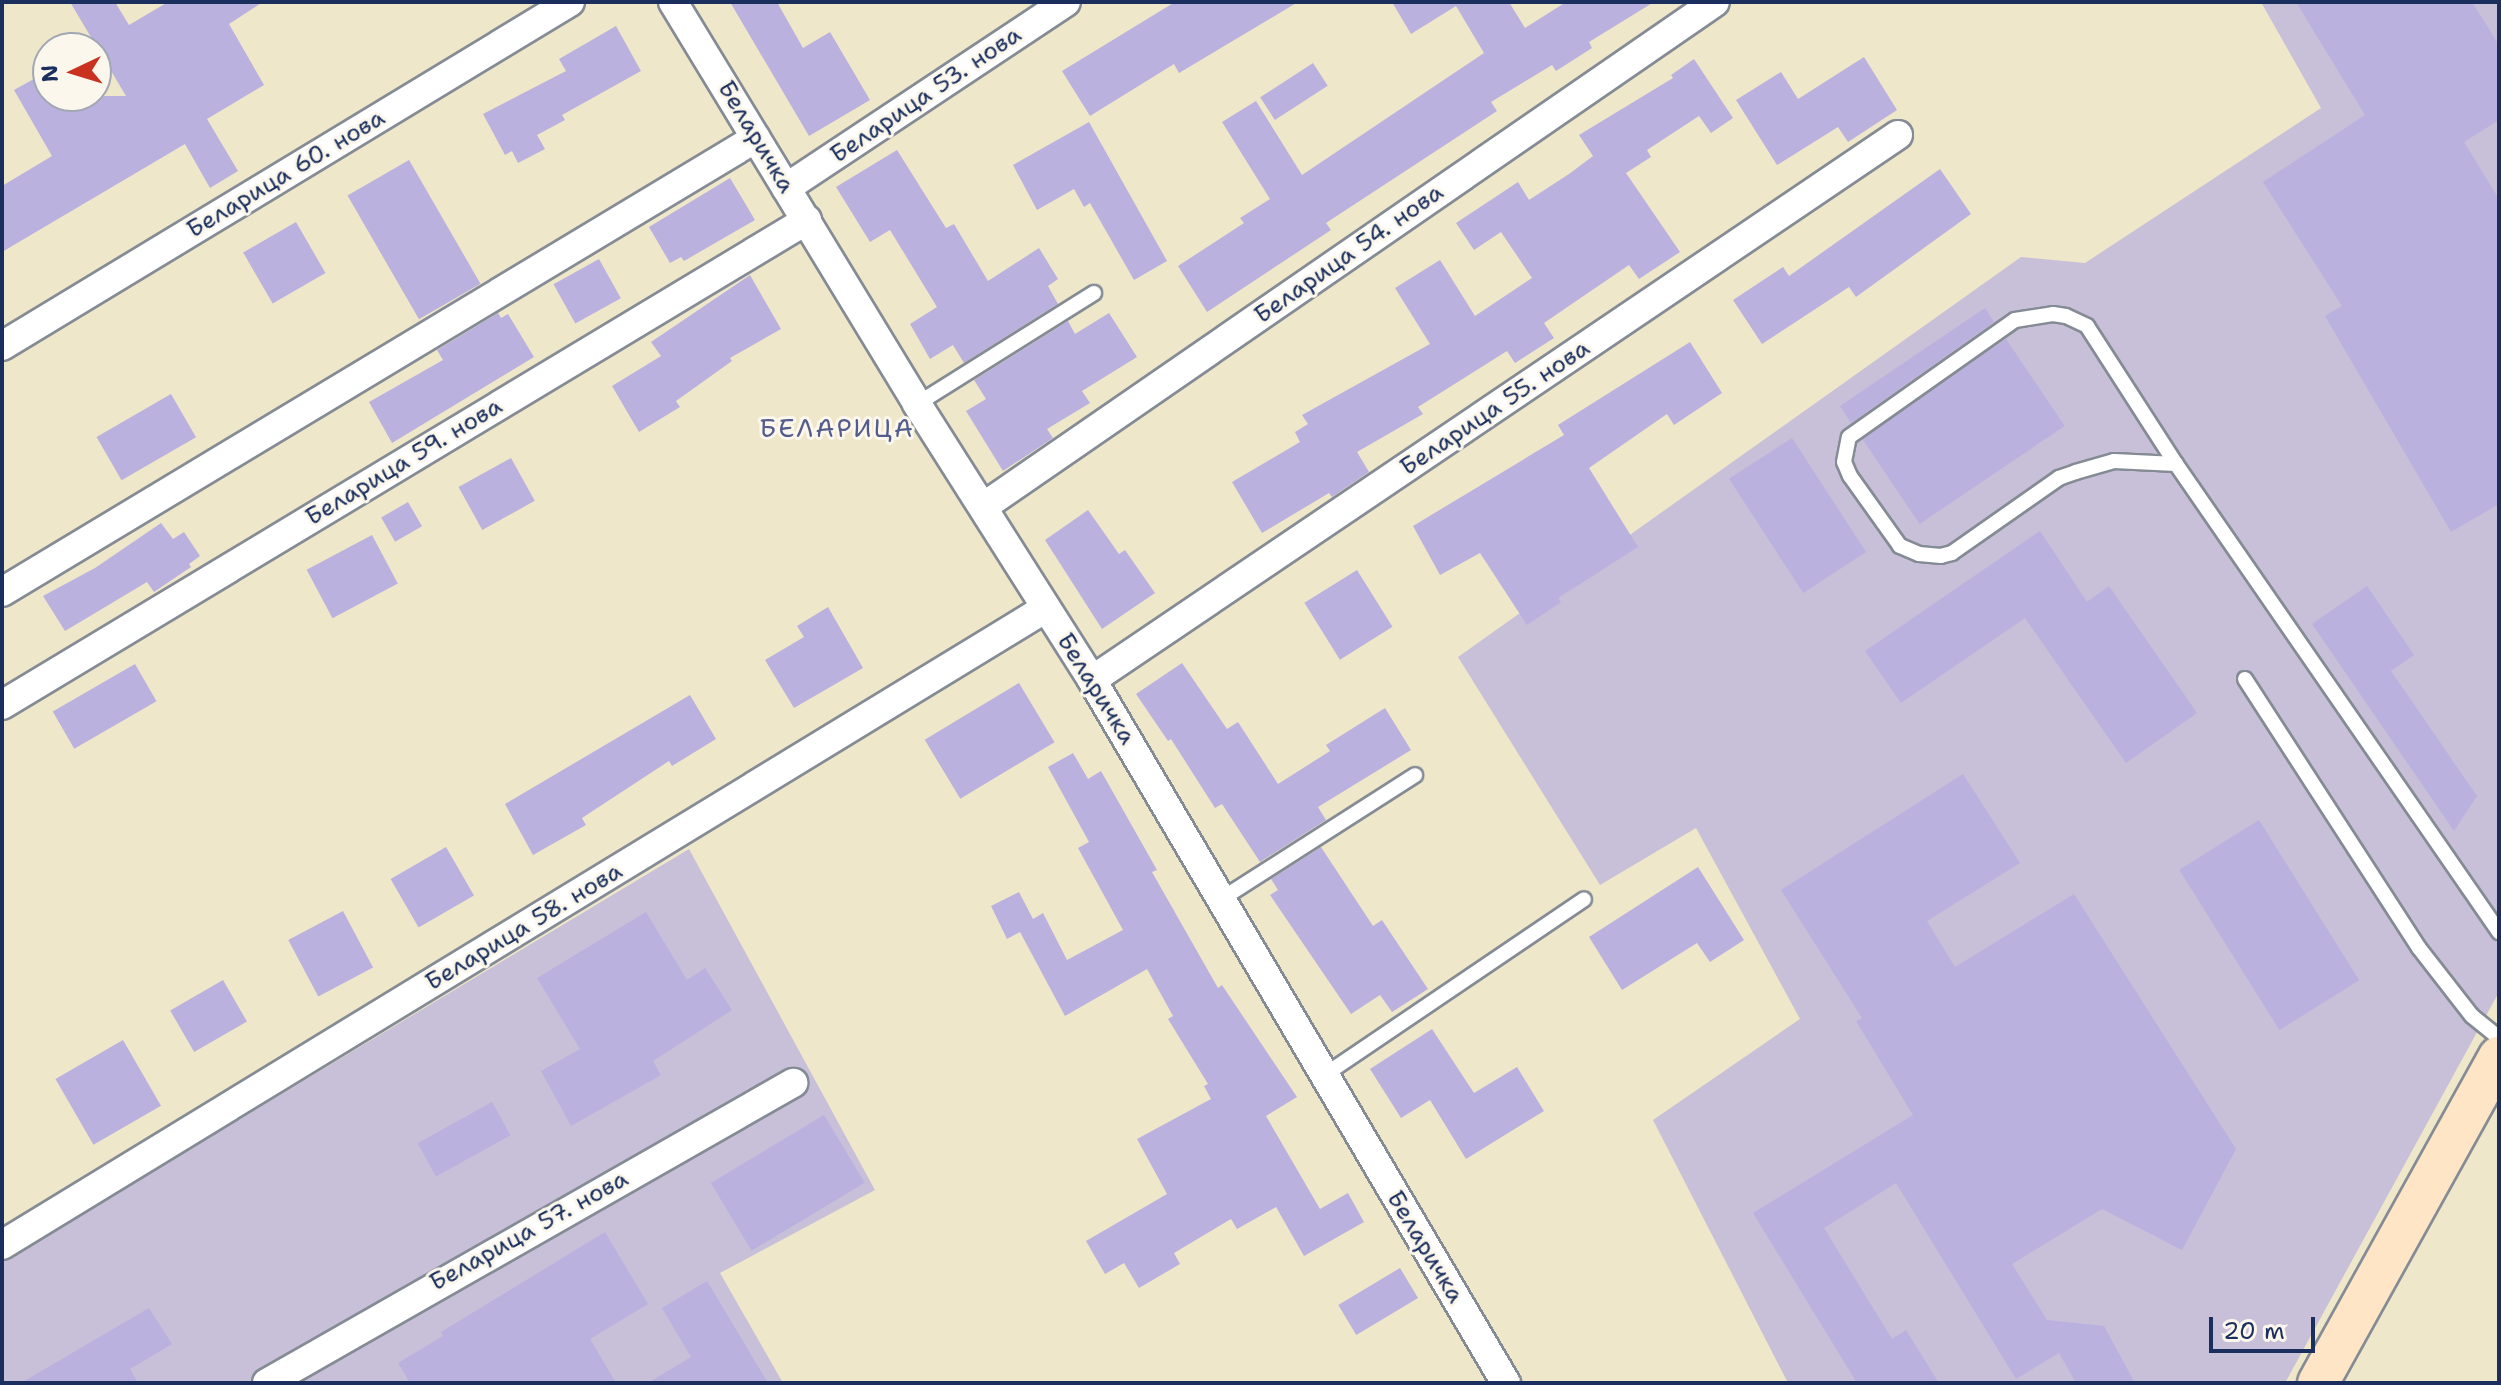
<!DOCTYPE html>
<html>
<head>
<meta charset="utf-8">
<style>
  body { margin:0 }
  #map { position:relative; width:2501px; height:1385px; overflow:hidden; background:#efe7ca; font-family:"Shantell Sans",sans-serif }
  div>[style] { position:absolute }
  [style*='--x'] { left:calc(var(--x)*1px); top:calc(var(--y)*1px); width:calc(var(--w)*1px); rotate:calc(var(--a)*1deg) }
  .industrial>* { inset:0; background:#c8bfd8 }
  .building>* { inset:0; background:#bbb1de; transform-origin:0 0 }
  .roads { filter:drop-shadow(2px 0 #858b94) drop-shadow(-2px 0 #858b94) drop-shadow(0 2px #858b94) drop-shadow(0 -2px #858b94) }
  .lane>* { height:14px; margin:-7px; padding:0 7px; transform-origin:7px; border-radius:7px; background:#fff }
  .street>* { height:28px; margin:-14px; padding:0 14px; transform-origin:14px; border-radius:14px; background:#fff }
  .secondary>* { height:40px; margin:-20px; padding:0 20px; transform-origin:20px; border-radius:20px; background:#fde5c5 }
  span { translate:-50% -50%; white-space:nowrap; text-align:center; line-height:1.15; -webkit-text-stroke:6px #fbf7ec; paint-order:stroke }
  .street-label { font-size:24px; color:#1b2f5e }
  .neighbourhood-label { font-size:26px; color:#535c8b; letter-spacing:2px }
  .frame { position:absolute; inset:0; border:4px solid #1b2f5e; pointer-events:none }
  .north { position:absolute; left:32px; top:32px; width:80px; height:80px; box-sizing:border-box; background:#fbf7ec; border:2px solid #a1a7b3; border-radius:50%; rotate:266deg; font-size:22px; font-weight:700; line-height:32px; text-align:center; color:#1b2f5e }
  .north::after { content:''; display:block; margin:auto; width:28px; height:36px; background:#c8321e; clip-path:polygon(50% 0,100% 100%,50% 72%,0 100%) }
  .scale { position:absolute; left:2209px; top:1317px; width:106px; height:36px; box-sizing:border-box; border:4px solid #1b2f5e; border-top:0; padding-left:10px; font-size:24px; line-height:28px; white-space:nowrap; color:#1b2f5e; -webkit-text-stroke:6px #fbf7ec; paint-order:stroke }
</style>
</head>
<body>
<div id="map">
  <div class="industrial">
    <i style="clip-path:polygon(2261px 2px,2499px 2px,2499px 992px,2285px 1383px,1788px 1383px,1653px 1120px,1800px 1019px,1696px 828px,1600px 885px,1458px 657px,2021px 257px,2085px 263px,2321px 108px)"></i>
    <i style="clip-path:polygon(689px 849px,875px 1190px,720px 1273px,783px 1383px,2px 1383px,2px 1262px)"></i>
  </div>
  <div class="building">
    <i style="clip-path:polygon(70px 2px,115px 2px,129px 25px,168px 2px,263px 2px,229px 24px,264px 85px,207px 119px,238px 171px,210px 188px,185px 144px,2px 252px,2px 186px,52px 156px,14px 90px,48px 71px,48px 96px,126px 96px)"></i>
    <i style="clip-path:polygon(730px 2px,777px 2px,803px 48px,830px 32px,870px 100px,809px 136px)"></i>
    <i style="clip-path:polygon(1175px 2px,1298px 2px,1179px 73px,1174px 64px,1090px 116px,1062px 71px)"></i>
    <i style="clip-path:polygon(1392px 2px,1509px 2px,1525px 28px,1566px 2px,1654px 2px,1589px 42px,1592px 48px,1556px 71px,1552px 65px,1491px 102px,1497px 111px,1326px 223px,1331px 230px,1207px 312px,1178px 266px,1244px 223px,1240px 218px,1270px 199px,1222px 122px,1256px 101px,1302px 175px,1484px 53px,1456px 6px,1411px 34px)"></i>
    <i style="clip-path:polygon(2296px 2px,2472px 2px,2499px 45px,2499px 120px,2464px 142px,2499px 199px,2499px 504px,2451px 532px,2325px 316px,2342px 306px,2263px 182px,2365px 115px)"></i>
    <i style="clip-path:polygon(616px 26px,641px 71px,562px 115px,565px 120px,537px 135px,545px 149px,518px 163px,512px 151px,505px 155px,483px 114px,566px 71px,559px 59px)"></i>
    <i style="clip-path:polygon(1864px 57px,1897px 110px,1848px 142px,1838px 127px,1777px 165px,1736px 100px,1781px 72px,1798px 99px)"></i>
    <i style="clip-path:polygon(1694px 59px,1733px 118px,1711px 133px,1699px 116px,1647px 150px,1651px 157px,1626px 173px,1680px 252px,1639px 279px,1629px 265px,1544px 323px,1554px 338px,1515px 363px,1507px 351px,1418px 407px,1423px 414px,1357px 452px,1369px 472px,1332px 497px,1329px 493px,1262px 533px,1232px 482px,1300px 442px,1295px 432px,1308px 424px,1302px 415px,1430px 344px,1395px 288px,1440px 260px,1475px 316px,1532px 278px,1501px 232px,1474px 250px,1456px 223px,1518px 182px,1529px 200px,1569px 174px,1593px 156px,1579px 135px,1673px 78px,1671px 75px)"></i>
    <i style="left:1313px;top:63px;width:27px;height:63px;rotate:57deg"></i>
    <i style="clip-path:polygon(1089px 122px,1167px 261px,1134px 280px,1090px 203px,1084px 207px,1074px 189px,1037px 210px,1013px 165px)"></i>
    <i style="clip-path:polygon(897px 150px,946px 228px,954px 224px,988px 281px,1039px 248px,1058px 279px,1048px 286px,1058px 304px,964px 363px,953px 345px,930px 359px,910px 324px,937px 307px,890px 230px,870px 242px,836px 187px)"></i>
    <i style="left:409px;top:160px;width:143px;height:71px;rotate:60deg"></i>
    <i style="clip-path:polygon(1940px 169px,1971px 214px,1856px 297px,1849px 287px,1762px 344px,1733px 300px,1783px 267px,1789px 276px)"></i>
    <i style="clip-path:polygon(730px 178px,755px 220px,684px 261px,681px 257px,670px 263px,649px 227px)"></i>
    <i style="left:296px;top:222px;width:59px;height:61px;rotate:60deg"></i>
    <i style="left:599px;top:259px;width:45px;height:52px;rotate:61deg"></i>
    <i style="clip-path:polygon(750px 275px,781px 329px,730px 358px,732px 361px,676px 401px,680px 407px,639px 432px,612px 386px,661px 356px,651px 342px)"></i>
    <i style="clip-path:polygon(1985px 308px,1994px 322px,1851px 423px,1840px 406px)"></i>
    <i style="clip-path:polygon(498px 313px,501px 318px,508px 314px,534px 357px,392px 443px,369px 402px,443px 360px,437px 350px)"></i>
    <i style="clip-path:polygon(1109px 313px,1137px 357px,1082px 391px,1090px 403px,1047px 429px,1053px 438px,1003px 471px,966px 411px,986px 399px,974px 380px,1068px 321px,1075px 334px)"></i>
    <i style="left:2006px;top:339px;width:105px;height:175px;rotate:56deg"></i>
    <i style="clip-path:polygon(1690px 342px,1722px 393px,1674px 425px,1667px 414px,1589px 468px,1638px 547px,1558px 598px,1561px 602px,1527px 625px,1480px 553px,1440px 575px,1413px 526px,1564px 435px,1558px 425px)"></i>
    <i style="left:171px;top:394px;width:50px;height:86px;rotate:60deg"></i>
    <i style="left:1792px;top:438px;width:136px;height:75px;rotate:57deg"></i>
    <i style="left:511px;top:458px;width:49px;height:60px;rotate:61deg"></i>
    <i style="left:408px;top:502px;width:28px;height:31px;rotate:60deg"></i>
    <i style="clip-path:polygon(1088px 510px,1119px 554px,1125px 550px,1155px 593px,1102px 629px,1045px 540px)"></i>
    <i style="clip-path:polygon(161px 523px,173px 539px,184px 532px,200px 556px,189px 564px,191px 567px,154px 592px,147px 582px,65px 631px,43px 596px,95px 568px)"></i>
    <i style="clip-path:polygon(2040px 531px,2087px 602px,2109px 586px,2197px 713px,2126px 763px,2025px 618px,1901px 703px,1865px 651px)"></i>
    <i style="left:372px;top:535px;width:55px;height:74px;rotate:62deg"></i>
    <i style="left:1357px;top:570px;width:67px;height:62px;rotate:58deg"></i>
    <i style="clip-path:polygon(2367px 586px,2414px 655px,2391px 671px,2477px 796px,2454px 831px,2312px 624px)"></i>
    <i style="clip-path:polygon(828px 607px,863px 668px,794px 708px,765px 660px,804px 637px,797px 626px)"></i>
    <i style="clip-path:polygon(1182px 663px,1227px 729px,1238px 722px,1278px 784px,1330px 751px,1326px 745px,1385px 708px,1411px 750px,1318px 807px,1326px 820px,1260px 862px,1222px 804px,1215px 808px,1171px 739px,1168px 741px,1136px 694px)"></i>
    <i style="left:135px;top:664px;width:43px;height:95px;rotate:60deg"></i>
    <i style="left:1019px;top:683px;width:69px;height:110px;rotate:59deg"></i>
    <i style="clip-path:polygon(690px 695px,716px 739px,672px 766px,669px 761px,582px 818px,586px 825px,533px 855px,505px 804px)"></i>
    <i style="clip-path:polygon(1073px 753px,1088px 779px,1101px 771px,1157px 870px,1152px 872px,1218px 988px,1222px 985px,1297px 1097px,1266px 1116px,1320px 1209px,1348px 1193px,1364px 1222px,1304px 1256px,1276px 1207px,1237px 1229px,1231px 1219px,1174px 1253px,1180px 1264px,1139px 1288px,1124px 1263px,1105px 1274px,1086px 1241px,1167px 1194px,1137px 1139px,1211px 1099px,1204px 1086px,1208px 1084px,1168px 1019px,1173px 1016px,1147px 969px,1065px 1016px,1020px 932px,1007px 939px,991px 906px,1019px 892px,1033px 919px,1043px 913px,1067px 960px,1123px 930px,1078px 848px,1089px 842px,1048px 767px)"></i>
    <i style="clip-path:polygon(1963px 774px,2020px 863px,1927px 921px,1955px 967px,2074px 894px,2236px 1149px,2182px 1250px,2102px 1209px,2012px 1264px,2047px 1320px,2104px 1326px,2135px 1383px,2076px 1383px,2059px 1353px,2016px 1379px,1896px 1183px,1824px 1228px,1892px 1339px,1906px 1330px,1939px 1383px,1857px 1383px,1753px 1213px,1913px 1115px,1856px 1021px,1862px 1018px,1781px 890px)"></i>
    <i style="left:2259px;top:820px;width:189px;height:94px;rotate:58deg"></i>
    <i style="left:446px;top:847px;width:56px;height:64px;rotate:60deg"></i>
    <i style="clip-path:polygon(1321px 847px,1373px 926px,1382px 920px,1428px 989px,1392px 1012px,1380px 995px,1351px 1014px,1270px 895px,1278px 890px,1271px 879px)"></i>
    <i style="clip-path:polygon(1698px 867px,1744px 940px,1710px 962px,1697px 943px,1622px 990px,1589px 937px)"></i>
    <i style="left:343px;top:911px;width:64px;height:62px;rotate:62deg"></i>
    <i style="clip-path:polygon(646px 912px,687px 980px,705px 968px,732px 1010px,653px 1061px,661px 1075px,571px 1126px,541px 1071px,580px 1049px,537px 978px)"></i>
    <i style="left:223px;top:980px;width:48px;height:61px;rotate:60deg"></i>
    <i style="clip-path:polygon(1432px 1029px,1474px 1093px,1517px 1067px,1544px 1111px,1466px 1159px,1430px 1100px,1401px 1118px,1370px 1069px)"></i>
    <i style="left:123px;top:1040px;width:76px;height:78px;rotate:60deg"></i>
    <i style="left:492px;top:1102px;width:38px;height:85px;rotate:61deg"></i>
    <i style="left:824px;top:1115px;width:79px;height:132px;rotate:59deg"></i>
    <i style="clip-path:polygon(605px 1232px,648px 1304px,590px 1339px,616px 1383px,410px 1383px,398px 1363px,443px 1336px,441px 1332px)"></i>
    <i style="left:1400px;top:1268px;width:35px;height:72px;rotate:59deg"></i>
    <i style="clip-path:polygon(707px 1281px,768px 1383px,648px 1383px,691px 1357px,662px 1308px)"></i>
    <i style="clip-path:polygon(149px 1308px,172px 1344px,130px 1369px,138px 1383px,21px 1383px)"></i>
  </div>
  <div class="roads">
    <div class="lane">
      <i style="--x:917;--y:404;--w:209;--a:-32.1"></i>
      <i style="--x:2176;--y:464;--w:62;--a:-177.2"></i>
      <i style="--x:2114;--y:461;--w:40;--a:164"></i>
      <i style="--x:2076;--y:472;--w:18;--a:161"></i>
      <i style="--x:2059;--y:478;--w:131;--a:145"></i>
      <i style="--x:1952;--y:553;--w:11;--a:165"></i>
      <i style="--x:1941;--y:556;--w:22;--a:-175"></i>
      <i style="--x:1919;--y:554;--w:21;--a:-157"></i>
      <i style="--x:1900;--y:546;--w:86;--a:-125.5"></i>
      <i style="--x:1850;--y:476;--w:15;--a:-113"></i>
      <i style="--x:1844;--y:462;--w:25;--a:-79"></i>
      <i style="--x:1849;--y:437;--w:203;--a:-35.2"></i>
      <i style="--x:2015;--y:320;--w:38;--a:-9"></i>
      <i style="--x:2053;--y:314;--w:13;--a:9"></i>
      <i style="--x:2066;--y:316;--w:23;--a:25"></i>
      <i style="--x:2087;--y:326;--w:164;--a:57.2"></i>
      <i style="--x:2176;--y:464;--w:569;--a:55.39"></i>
      <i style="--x:2245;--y:679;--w:320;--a:57.1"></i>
      <i style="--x:2419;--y:948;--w:86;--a:52.1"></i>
      <i style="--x:2472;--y:1016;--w:35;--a:39"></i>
      <i style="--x:1223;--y:898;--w:228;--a:-32.6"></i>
      <i style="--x:1323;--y:1076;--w:315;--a:-34.1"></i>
    </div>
    <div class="street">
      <i style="--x:673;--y:2;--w:470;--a:58.7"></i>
      <i style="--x:917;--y:404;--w:327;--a:57.6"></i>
      <i style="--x:1092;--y:680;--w:816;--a:59.51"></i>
      <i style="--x:786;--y:188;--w:336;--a:-33.6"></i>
      <i style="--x:2;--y:346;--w:664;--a:-31.2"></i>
      <i style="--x:983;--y:507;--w:889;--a:-34.6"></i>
      <i style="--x:2;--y:592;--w:880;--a:-31.05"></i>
      <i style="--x:1092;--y:680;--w:973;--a:-34.07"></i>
      <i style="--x:2;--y:705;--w:940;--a:-31.07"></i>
      <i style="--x:2;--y:1245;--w:1223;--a:-31.39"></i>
      <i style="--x:267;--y:1383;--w:606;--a:-29.7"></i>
    </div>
    <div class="secondary">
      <i style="--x:2318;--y:1383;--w:373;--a:-61"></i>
    </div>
  </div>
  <div class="street-label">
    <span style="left:926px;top:95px;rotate:-34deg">Беларица 53. нова</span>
    <span style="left:756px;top:137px;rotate:59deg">Беларичка</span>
    <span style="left:286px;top:174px;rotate:-31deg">Беларица 60. нова</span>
    <span style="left:1349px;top:254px;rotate:-35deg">Беларица 54. нова</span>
    <span style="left:1495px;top:408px;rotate:-34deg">Беларица 55. нова</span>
    <span style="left:404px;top:462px;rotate:-31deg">Беларица 59. нова</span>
    <span style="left:1096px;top:689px;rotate:58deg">Беларичка</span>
    <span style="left:524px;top:927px;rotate:-31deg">Беларица 58. нова</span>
    <span style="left:529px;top:1231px;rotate:-29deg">Беларица 57. нова</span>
    <span style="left:1425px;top:1247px;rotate:59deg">Беларичка</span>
  </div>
  <div class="neighbourhood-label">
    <span style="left:837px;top:428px">БЕЛАРИЦА</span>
  </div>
  <div class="frame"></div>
  <div class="north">N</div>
  <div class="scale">20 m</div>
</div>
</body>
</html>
